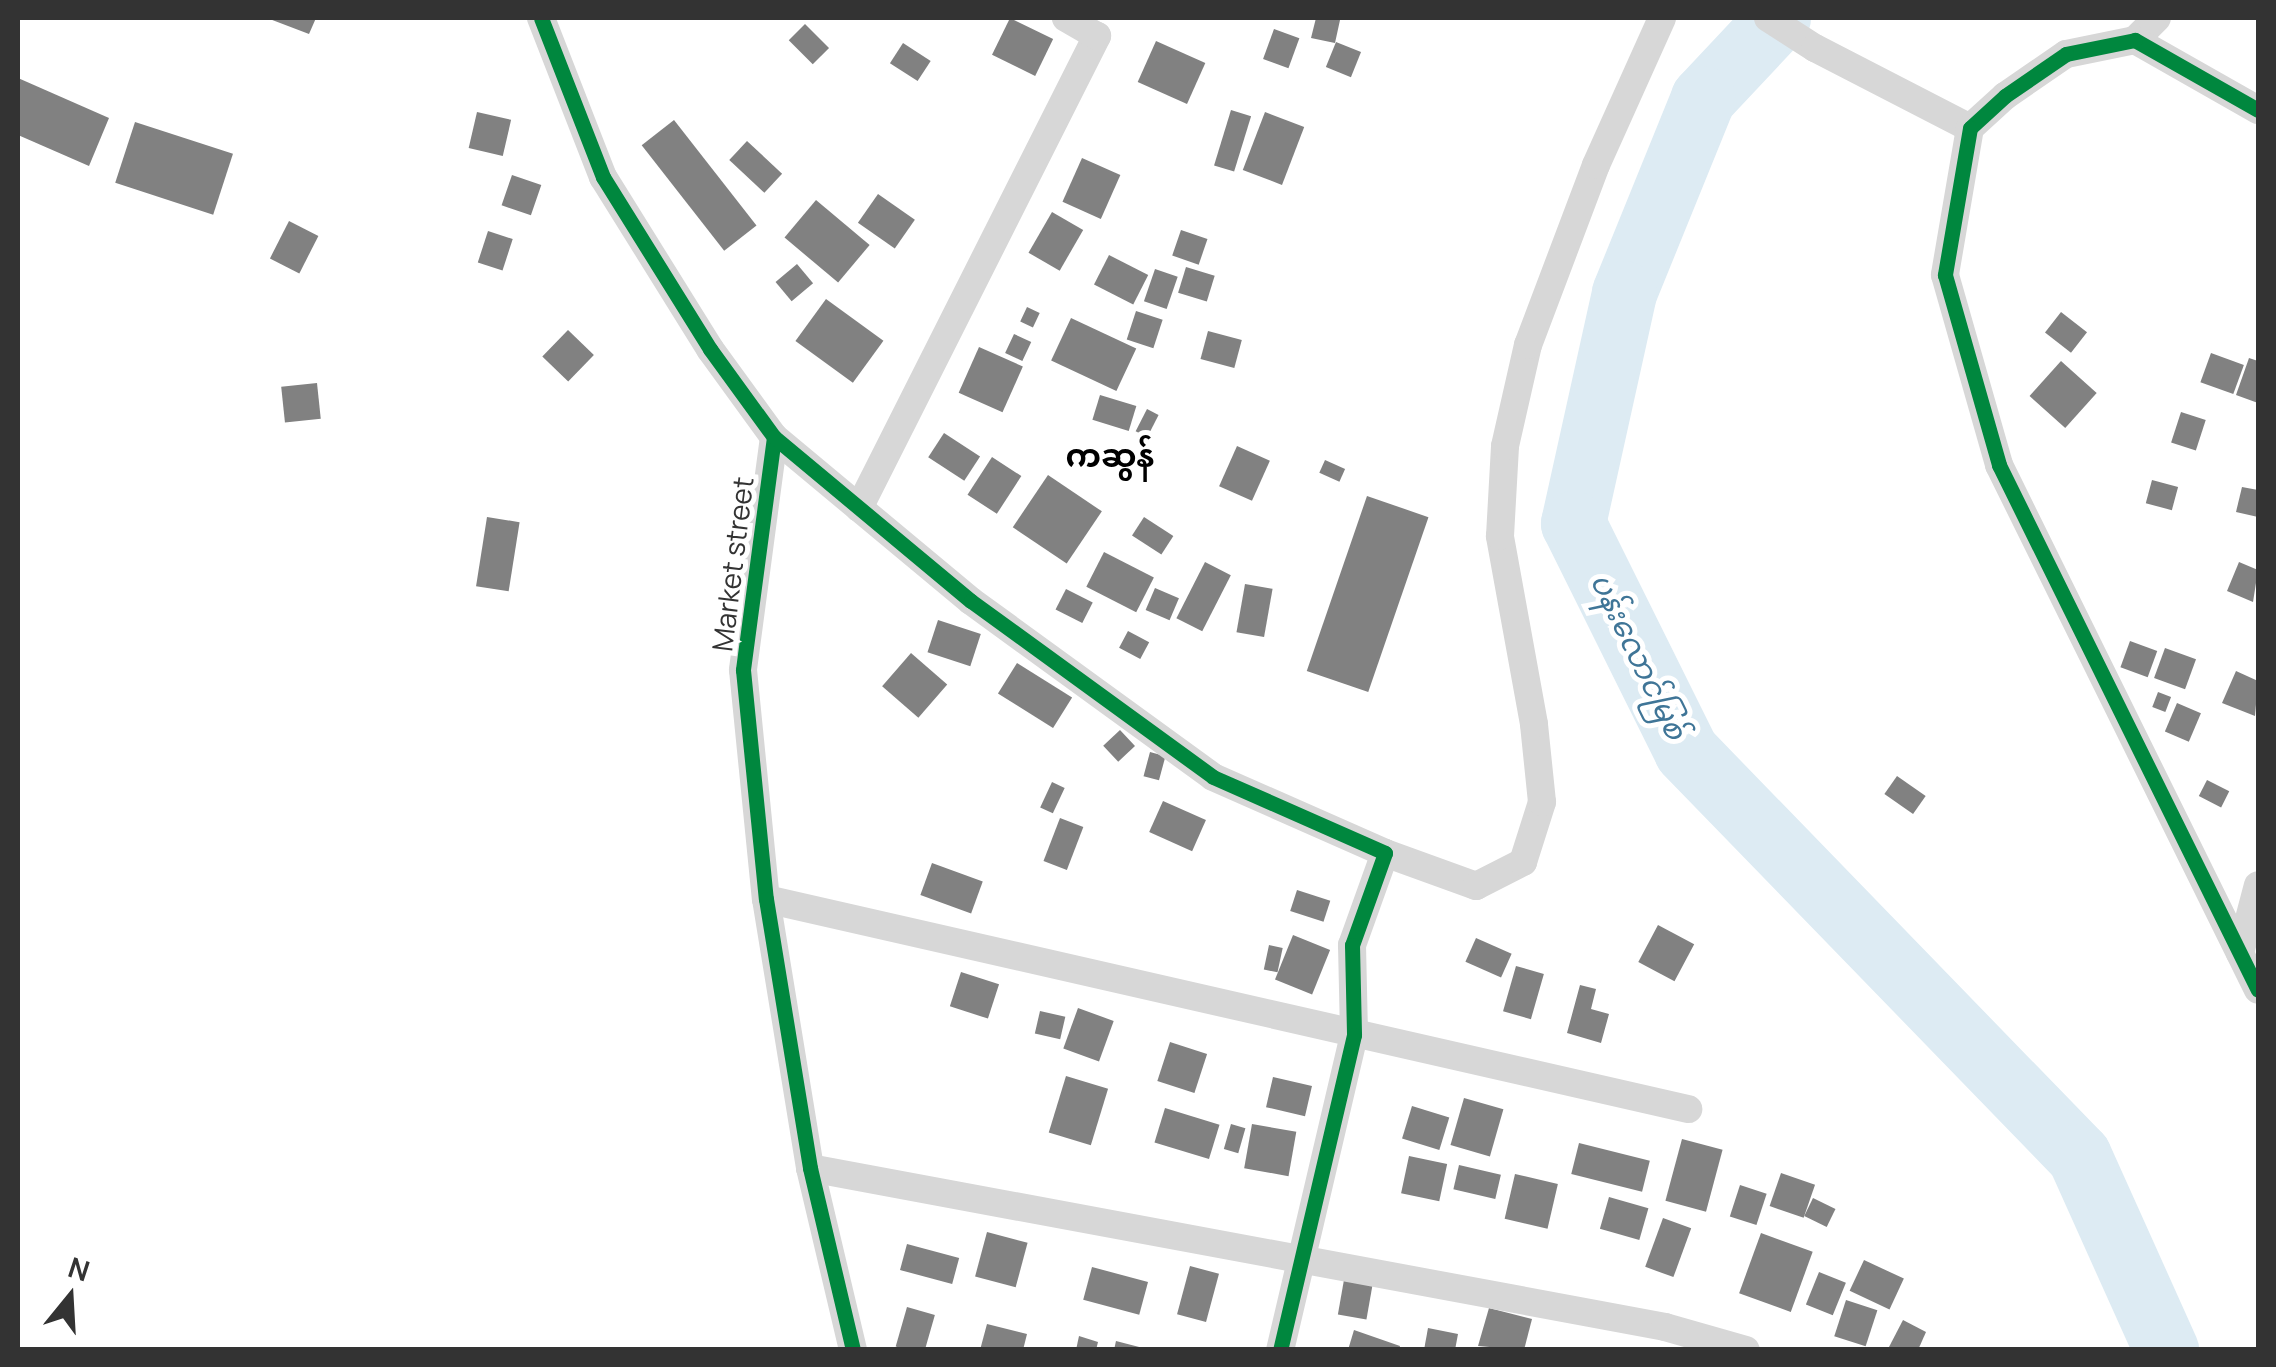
<!DOCTYPE html>
<html>
<head>
<meta charset="utf-8">
<style>
  body { margin:0 }
  #map { position:relative; width:2276px; height:1367px; overflow:hidden; background:#fff; font-family:Manrope,"Noto Sans Myanmar",sans-serif }
  div>[style] { position:absolute }
  [style*='--x'] { left:calc(var(--x)*1px); top:calc(var(--y)*1px); width:calc(var(--w)*1px); rotate:calc(var(--a)*1deg) }
  .river>* { height:65px; margin:-32.5px; padding:0 32.5px; transform-origin:32.5px; border-radius:32.5px; background:#ddebf3 }
  .building>* { inset:0; background:#818181; transform-origin:0 0 }
  .street>* { height:28px; margin:-14px; padding:0 14px; transform-origin:14px; border-radius:14px; background:#d7d7d7 }
  .cycleway>* { height:15px; margin:-7.5px; padding:0 7.5px; transform-origin:7.5px; border-radius:7.5px; background:#00873e }
  span { translate:-50% -50%; white-space:nowrap; text-align:center; line-height:1.15; -webkit-text-stroke:10px #fff; paint-order:stroke }
  .street-label { font-size:28px; color:#333 }
  .water-label { font-size:30px; color:#3f7597; font-style:italic }
  .quarter-label { font-size:32px; color:#000; font-weight:700 }
  .frame { position:absolute; inset:0; border:20px solid #333; pointer-events:none }
  .north { position:absolute; left:20px; top:1247px; width:100px; height:100px; -webkit-text-stroke:8px #fff; paint-order:stroke; rotate:18deg; font-size:28px; font-weight:700; line-height:40px; text-align:center; color:#333 }
  .north::after { content:''; display:block; margin:auto; width:35px; height:45px; background:#333; clip-path:polygon(50% 0,100% 100%,50% 72%,0 100%) }
</style>
</head>
<body>
<div id="map">
  <div class="river">
    <i style="--x:1778;--y:18;--w:110;--a:133.2"></i>
    <i style="--x:1703;--y:98;--w:210;--a:112.1"></i>
    <i style="--x:1624;--y:293;--w:236;--a:102.5"></i>
    <i style="--x:1573;--y:523;--w:254;--a:63.6"></i>
    <i style="--x:1686;--y:751;--w:564;--a:45.86"></i>
    <i style="--x:2079;--y:1156;--w:213;--a:65.8"></i>
  </div>
  <div class="building">
    <i style="clip-path:polygon(267px 18px,316px 18px,309px 34px)"></i>
    <i style="left:1010px;top:18px;width:48px;height:41px;rotate:26deg"></i>
    <i style="clip-path:polygon(1316px 18px,1340px 20px,1335px 43px,1311px 38px)"></i>
    <i style="left:805px;top:24px;width:34px;height:23px;rotate:45deg"></i>
    <i style="left:1274px;top:29px;width:27px;height:32px;rotate:20deg"></i>
    <i style="left:1156px;top:41px;width:54px;height:45px;rotate:24deg"></i>
    <i style="left:1336px;top:42px;width:27px;height:27px;rotate:22deg"></i>
    <i style="left:903px;top:43px;width:33px;height:24px;rotate:33deg"></i>
    <i style="clip-path:polygon(18px 78px,109px 118px,89px 166px,18px 135px)"></i>
    <i style="left:1231px;top:110px;width:21px;height:58px;rotate:17deg"></i>
    <i style="left:477px;top:112px;width:35px;height:37px;rotate:13deg"></i>
    <i style="left:1265px;top:112px;width:42px;height:62px;rotate:21deg"></i>
    <i style="left:674px;top:120px;width:134px;height:41px;rotate:52deg"></i>
    <i style="left:135px;top:122px;width:103px;height:64px;rotate:18deg"></i>
    <i style="left:747px;top:141px;width:48px;height:26px;rotate:43deg"></i>
    <i style="left:1082px;top:158px;width:42px;height:48px;rotate:24deg"></i>
    <i style="left:512px;top:175px;width:31px;height:32px;rotate:19deg"></i>
    <i style="left:878px;top:194px;width:45px;height:35px;rotate:35deg"></i>
    <i style="left:816px;top:200px;width:70px;height:49px;rotate:40deg"></i>
    <i style="left:1052px;top:212px;width:36px;height:47px;rotate:30deg"></i>
    <i style="left:289px;top:221px;width:33px;height:42px;rotate:27deg"></i>
    <i style="left:1181px;top:230px;width:28px;height:27px;rotate:19deg"></i>
    <i style="left:488px;top:231px;width:26px;height:33px;rotate:18deg"></i>
    <i style="left:1109px;top:255px;width:44px;height:33px;rotate:27deg"></i>
    <i style="left:797px;top:264px;width:25px;height:28px;rotate:50deg"></i>
    <i style="left:1186px;top:267px;width:30px;height:27px;rotate:17deg"></i>
    <i style="left:1155px;top:269px;width:24px;height:34px;rotate:19deg"></i>
    <i style="left:826px;top:299px;width:71px;height:52px;rotate:36deg"></i>
    <i style="left:1027px;top:307px;width:14px;height:16px;rotate:25deg"></i>
    <i style="left:1136px;top:311px;width:28px;height:30px;rotate:18deg"></i>
    <i style="left:2061px;top:312px;width:33px;height:26px;rotate:38deg"></i>
    <i style="left:1071px;top:318px;width:72px;height:47px;rotate:25deg"></i>
    <i style="left:568px;top:330px;width:36px;height:37px;rotate:44deg"></i>
    <i style="left:1208px;top:331px;width:35px;height:29px;rotate:15deg"></i>
    <i style="left:1014px;top:334px;width:19px;height:21px;rotate:25deg"></i>
    <i style="left:979px;top:347px;width:48px;height:50px;rotate:24deg"></i>
    <i style="left:2211px;top:353px;width:35px;height:31px;rotate:20deg"></i>
    <i style="clip-path:polygon(2249px 358px,2258px 361px,2258px 403px,2236px 395px)"></i>
    <i style="left:2061px;top:361px;width:48px;height:47px;rotate:42deg"></i>
    <i style="left:317px;top:383px;width:36px;height:36px;rotate:84deg"></i>
    <i style="left:1100px;top:395px;width:38px;height:26px;rotate:17deg"></i>
    <i style="left:1147px;top:409px;width:13px;height:25px;rotate:27deg"></i>
    <i style="left:2181px;top:412px;width:26px;height:32px;rotate:18deg"></i>
    <i style="left:944px;top:433px;width:43px;height:29px;rotate:33deg"></i>
    <i style="left:1237px;top:446px;width:36px;height:44px;rotate:24deg"></i>
    <i style="left:992px;top:457px;width:35px;height:45px;rotate:33deg"></i>
    <i style="left:1325px;top:460px;width:22px;height:14px;rotate:24deg"></i>
    <i style="left:1048px;top:475px;width:65px;height:63px;rotate:34deg"></i>
    <i style="left:2152px;top:480px;width:27px;height:24px;rotate:15deg"></i>
    <i style="clip-path:polygon(2242px 487px,2258px 490px,2258px 517px,2236px 512px)"></i>
    <i style="left:1367px;top:496px;width:65px;height:185px;rotate:19deg"></i>
    <i style="left:487px;top:517px;width:33px;height:70px;rotate:9deg"></i>
    <i style="left:1144px;top:517px;width:35px;height:22px;rotate:33deg"></i>
    <i style="left:1104px;top:552px;width:56px;height:39px;rotate:27deg"></i>
    <i style="left:1205px;top:562px;width:29px;height:63px;rotate:27deg"></i>
    <i style="clip-path:polygon(2239px 562px,2258px 570px,2253px 602px,2227px 591px)"></i>
    <i style="left:1245px;top:584px;width:28px;height:49px;rotate:10deg"></i>
    <i style="left:1155px;top:588px;width:26px;height:24px;rotate:23deg"></i>
    <i style="left:1066px;top:589px;width:30px;height:23px;rotate:27deg"></i>
    <i style="left:938px;top:620px;width:45px;height:34px;rotate:18deg"></i>
    <i style="left:1128px;top:631px;width:24px;height:19px;rotate:28deg"></i>
    <i style="left:2130px;top:641px;width:29px;height:28px;rotate:20deg"></i>
    <i style="left:2165px;top:648px;width:33px;height:32px;rotate:20deg"></i>
    <i style="left:911px;top:653px;width:48px;height:44px;rotate:41deg"></i>
    <i style="left:1017px;top:663px;width:65px;height:36px;rotate:32deg"></i>
    <i style="clip-path:polygon(2236px 671px,2258px 681px,2255px 716px,2222px 703px)"></i>
    <i style="left:2158px;top:692px;width:14px;height:16px;rotate:21deg"></i>
    <i style="left:2177px;top:703px;width:26px;height:31px;rotate:23deg"></i>
    <i style="left:1120px;top:730px;width:22px;height:23px;rotate:47deg"></i>
    <i style="left:1150px;top:752px;width:16px;height:25px;rotate:15deg"></i>
    <i style="left:1897px;top:776px;width:35px;height:22px;rotate:35deg"></i>
    <i style="left:2207px;top:780px;width:25px;height:18px;rotate:27deg"></i>
    <i style="left:1052px;top:782px;width:14px;height:28px;rotate:25deg"></i>
    <i style="left:1163px;top:801px;width:47px;height:34px;rotate:24deg"></i>
    <i style="left:1060px;top:818px;width:25px;height:46px;rotate:21deg"></i>
    <i style="left:932px;top:863px;width:54px;height:34px;rotate:20deg"></i>
    <i style="left:1297px;top:890px;width:35px;height:22px;rotate:18deg"></i>
    <i style="left:1658px;top:925px;width:41px;height:42px;rotate:28deg"></i>
    <i style="left:1293px;top:935px;width:40px;height:48px;rotate:22deg"></i>
    <i style="left:1476px;top:938px;width:39px;height:26px;rotate:24deg"></i>
    <i style="left:1269px;top:945px;width:14px;height:25px;rotate:12deg"></i>
    <i style="left:1516px;top:966px;width:29px;height:47px;rotate:16deg"></i>
    <i style="left:961px;top:972px;width:40px;height:36px;rotate:18deg"></i>
    <i style="clip-path:polygon(1580px 985px,1596px 989px,1591px 1009px,1609px 1014px,1601px 1043px,1567px 1033px)"></i>
    <i style="left:1078px;top:1008px;width:38px;height:43px;rotate:20deg"></i>
    <i style="left:1040px;top:1011px;width:26px;height:23px;rotate:13deg"></i>
    <i style="left:1170px;top:1042px;width:39px;height:41px;rotate:18deg"></i>
    <i style="left:1066px;top:1076px;width:44px;height:59px;rotate:17deg"></i>
    <i style="left:1273px;top:1077px;width:40px;height:31px;rotate:13deg"></i>
    <i style="left:1464px;top:1098px;width:41px;height:49px;rotate:16deg"></i>
    <i style="left:1412px;top:1106px;width:39px;height:34px;rotate:17deg"></i>
    <i style="left:1165px;top:1108px;width:57px;height:36px;rotate:17deg"></i>
    <i style="left:1231px;top:1124px;width:15px;height:26px;rotate:16deg"></i>
    <i style="left:1252px;top:1124px;width:45px;height:45px;rotate:10deg"></i>
    <i style="left:1682px;top:1139px;width:42px;height:64px;rotate:15deg"></i>
    <i style="left:1579px;top:1143px;width:73px;height:32px;rotate:14deg"></i>
    <i style="left:1409px;top:1156px;width:39px;height:38px;rotate:12deg"></i>
    <i style="left:1459px;top:1165px;width:43px;height:25px;rotate:13deg"></i>
    <i style="left:1781px;top:1173px;width:36px;height:35px;rotate:19deg"></i>
    <i style="left:1515px;top:1174px;width:44px;height:46px;rotate:13deg"></i>
    <i style="left:1740px;top:1185px;width:28px;height:33px;rotate:18deg"></i>
    <i style="left:1609px;top:1197px;width:41px;height:33px;rotate:16deg"></i>
    <i style="left:1813px;top:1198px;width:25px;height:20px;rotate:26deg"></i>
    <i style="left:1663px;top:1218px;width:30px;height:52px;rotate:20deg"></i>
    <i style="left:987px;top:1232px;width:42px;height:46px;rotate:15deg"></i>
    <i style="left:1761px;top:1233px;width:55px;height:64px;rotate:20deg"></i>
    <i style="left:907px;top:1244px;width:54px;height:27px;rotate:15deg"></i>
    <i style="left:1864px;top:1260px;width:44px;height:34px;rotate:25deg"></i>
    <i style="left:1190px;top:1266px;width:30px;height:50px;rotate:15deg"></i>
    <i style="left:1092px;top:1267px;width:58px;height:34px;rotate:15deg"></i>
    <i style="left:1819px;top:1272px;width:29px;height:35px;rotate:22deg"></i>
    <i style="left:1345px;top:1274px;width:29px;height:41px;rotate:10deg"></i>
    <i style="left:1846px;top:1300px;width:33px;height:38px;rotate:18deg"></i>
    <i style="left:907px;top:1307px;width:29px;height:41px;rotate:16deg"></i>
    <i style="clip-path:polygon(1489px 1308px,1532px 1319px,1524px 1350px,1478px 1346px)"></i>
    <i style="clip-path:polygon(1903px 1320px,1926px 1332px,1918px 1350px,1889px 1347px)"></i>
    <i style="clip-path:polygon(987px 1324px,1027px 1334px,1023px 1350px,980px 1350px)"></i>
    <i style="clip-path:polygon(1428px 1328px,1458px 1334px,1455px 1350px,1424px 1350px)"></i>
    <i style="clip-path:polygon(1354px 1330px,1400px 1346px,1399px 1350px,1348px 1350px)"></i>
    <i style="clip-path:polygon(1079px 1336px,1098px 1342px,1096px 1350px,1076px 1350px)"></i>
    <i style="clip-path:polygon(1116px 1341px,1143px 1348px,1142px 1350px,1114px 1350px)"></i>
  </div>
  <div class="street">
    <i style="--x:541;--y:18;--w:171;--a:68.7"></i>
    <i style="--x:603;--y:177;--w:203;--a:58.1"></i>
    <i style="--x:710;--y:349;--w:109;--a:54"></i>
    <i style="--x:774;--y:437;--w:235;--a:97.6"></i>
    <i style="--x:743;--y:670;--w:230;--a:84.3"></i>
    <i style="--x:766;--y:899;--w:273;--a:80.7"></i>
    <i style="--x:810;--y:1168;--w:187;--a:76.7"></i>
    <i style="--x:1768;--y:18;--w:56;--a:32.6"></i>
    <i style="--x:1815;--y:48;--w:174;--a:27.3"></i>
    <i style="--x:2135;--y:40;--w:31;--a:-45"></i>
    <i style="--x:2258;--y:110;--w:142;--a:-150.4"></i>
    <i style="--x:2135;--y:40;--w:70;--a:168.5"></i>
    <i style="--x:2066;--y:54;--w:74;--a:145.5"></i>
    <i style="--x:2005;--y:96;--w:47;--a:137.6"></i>
    <i style="--x:1970;--y:128;--w:149;--a:99.7"></i>
    <i style="--x:1945;--y:275;--w:198;--a:74.1"></i>
    <i style="--x:1999;--y:465;--w:585;--a:63.74"></i>
    <i style="--x:774;--y:437;--w:256;--a:39.8"></i>
    <i style="--x:971;--y:601;--w:299;--a:36"></i>
    <i style="--x:1213;--y:777;--w:188;--a:23.8"></i>
    <i style="--x:1385;--y:853;--w:98;--a:109.7"></i>
    <i style="--x:1352;--y:945;--w:90;--a:88.7"></i>
    <i style="--x:1354;--y:1035;--w:324;--a:103.2"></i>
    <i style="--x:859;--y:508;--w:529;--a:-63.24"></i>
    <i style="--x:1097;--y:36;--w:36;--a:-150"></i>
    <i style="--x:1385;--y:853;--w:97;--a:19.9"></i>
    <i style="--x:1476;--y:886;--w:53;--a:-27.1"></i>
    <i style="--x:1523;--y:862;--w:63;--a:-72.4"></i>
    <i style="--x:1542;--y:802;--w:78;--a:-95.9"></i>
    <i style="--x:1534;--y:724;--w:191;--a:-100.3"></i>
    <i style="--x:1500;--y:536;--w:90;--a:-86.8"></i>
    <i style="--x:1505;--y:446;--w:104;--a:-77.2"></i>
    <i style="--x:1528;--y:345;--w:192;--a:-69.3"></i>
    <i style="--x:1596;--y:165;--w:161;--a:-65.8"></i>
    <i style="--x:766;--y:899;--w:946;--a:12.83"></i>
    <i style="--x:2240;--y:953;--w:70;--a:-75.2"></i>
    <i style="--x:810;--y:1168;--w:870;--a:10.53"></i>
    <i style="--x:1665;--y:1327;--w:84;--a:15.9"></i>
  </div>
  <div class="cycleway">
    <i style="--x:541;--y:18;--w:171;--a:68.7"></i>
    <i style="--x:603;--y:177;--w:203;--a:58.1"></i>
    <i style="--x:710;--y:349;--w:109;--a:54"></i>
    <i style="--x:774;--y:437;--w:235;--a:97.6"></i>
    <i style="--x:743;--y:670;--w:230;--a:84.3"></i>
    <i style="--x:766;--y:899;--w:273;--a:80.7"></i>
    <i style="--x:810;--y:1168;--w:187;--a:76.7"></i>
    <i style="--x:2258;--y:110;--w:142;--a:-150.4"></i>
    <i style="--x:2135;--y:40;--w:70;--a:168.5"></i>
    <i style="--x:2066;--y:54;--w:74;--a:145.5"></i>
    <i style="--x:2005;--y:96;--w:47;--a:137.6"></i>
    <i style="--x:1970;--y:128;--w:149;--a:99.7"></i>
    <i style="--x:1945;--y:275;--w:198;--a:74.1"></i>
    <i style="--x:1999;--y:465;--w:585;--a:63.74"></i>
    <i style="--x:774;--y:437;--w:256;--a:39.8"></i>
    <i style="--x:971;--y:601;--w:299;--a:36"></i>
    <i style="--x:1213;--y:777;--w:188;--a:23.8"></i>
    <i style="--x:1385;--y:853;--w:98;--a:109.7"></i>
    <i style="--x:1352;--y:945;--w:90;--a:88.7"></i>
    <i style="--x:1354;--y:1035;--w:324;--a:103.2"></i>
  </div>
  <div class="street-label">
    <span style="left:732px;top:564px;rotate:-83deg">Market street</span>
  </div>
  <div class="water-label">
    <span style="left:1639px;top:656px;rotate:64deg">ပန်းလောင်မြစ်</span>
  </div>
  <div class="quarter-label">
    <span style="left:1110px;top:455px">ကဆွန်</span>
  </div>
  <div class="frame"></div>
  <div class="north">N</div>
</div>
</body>
</html>
